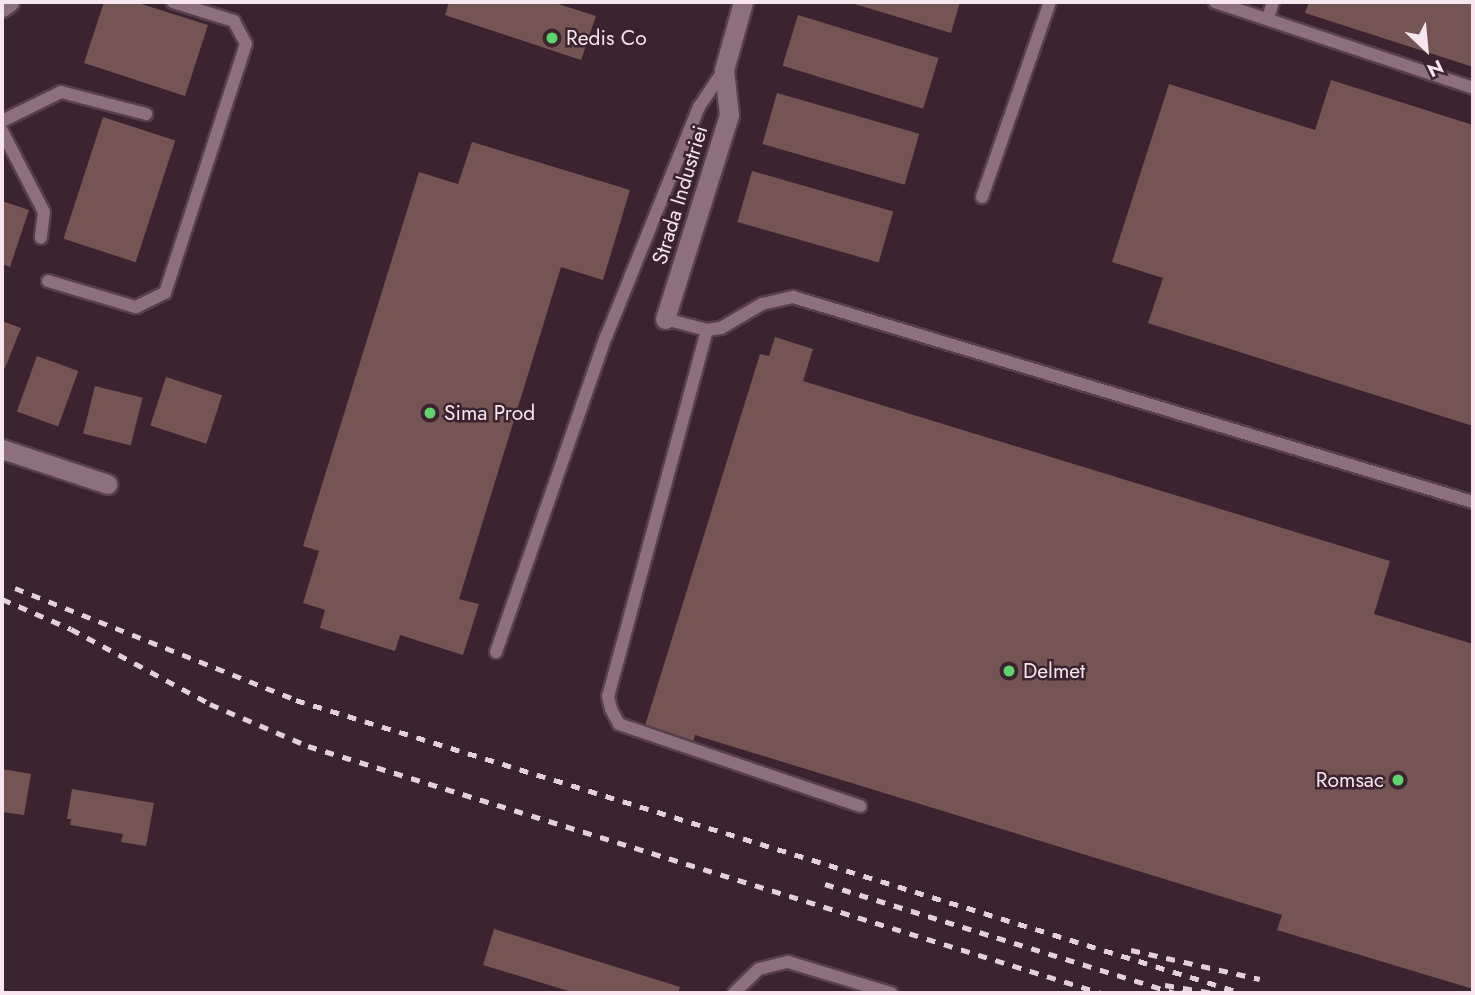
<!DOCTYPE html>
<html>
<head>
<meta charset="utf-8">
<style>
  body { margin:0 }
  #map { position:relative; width:1475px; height:995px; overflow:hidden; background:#3c2330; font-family:Jost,sans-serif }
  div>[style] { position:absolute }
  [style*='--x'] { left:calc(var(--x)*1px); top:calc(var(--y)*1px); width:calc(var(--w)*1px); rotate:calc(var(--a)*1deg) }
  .building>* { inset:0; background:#755454; transform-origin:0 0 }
  .roads { filter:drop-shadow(2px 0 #55404b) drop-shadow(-2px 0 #55404b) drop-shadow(0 2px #55404b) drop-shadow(0 -2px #55404b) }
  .service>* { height:12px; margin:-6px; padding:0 6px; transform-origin:6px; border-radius:6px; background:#8d6f7e }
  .minor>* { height:19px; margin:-9.5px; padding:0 9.5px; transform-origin:9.5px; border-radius:9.5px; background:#8d6f7e }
  .rail>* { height:5px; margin-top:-2.5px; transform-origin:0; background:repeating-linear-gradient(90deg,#e3d1da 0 9px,transparent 0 18px) }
  .dots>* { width:19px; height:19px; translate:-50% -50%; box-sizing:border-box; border:4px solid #3c2330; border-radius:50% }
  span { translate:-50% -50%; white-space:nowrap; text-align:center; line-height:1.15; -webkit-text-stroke:5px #3c2330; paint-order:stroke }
  .poi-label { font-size:21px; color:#f7e6ee }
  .left { translate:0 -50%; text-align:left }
  .right { translate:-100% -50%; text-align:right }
  .street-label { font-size:21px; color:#f7e6ee }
  .frame { position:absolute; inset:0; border:4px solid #f7e6ee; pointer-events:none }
  .north { position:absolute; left:1391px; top:14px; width:70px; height:70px; -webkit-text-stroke:5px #3c2330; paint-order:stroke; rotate:154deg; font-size:19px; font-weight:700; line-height:28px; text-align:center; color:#f7e6ee }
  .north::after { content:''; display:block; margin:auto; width:24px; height:32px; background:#f7e6ee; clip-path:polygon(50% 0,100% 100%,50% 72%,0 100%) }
</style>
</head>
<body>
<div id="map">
  <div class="building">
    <i style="clip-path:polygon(104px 2px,135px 2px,208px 25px,185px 96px,84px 63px)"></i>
    <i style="clip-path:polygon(449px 2px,552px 2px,596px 16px,581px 60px,445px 15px)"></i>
    <i style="clip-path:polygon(848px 2px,960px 2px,951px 33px)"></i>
    <i style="clip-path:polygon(1309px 2px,1473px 2px,1473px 67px,1305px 13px)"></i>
    <i style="left:798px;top:15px;width:147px;height:53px;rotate:17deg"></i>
    <i style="clip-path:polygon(1331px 80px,1473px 125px,1473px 426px,1148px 323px,1163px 278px,1112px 262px,1169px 84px,1315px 130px)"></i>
    <i style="left:777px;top:93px;width:148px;height:53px;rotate:16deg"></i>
    <i style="left:103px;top:117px;width:76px;height:128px;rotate:18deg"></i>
    <i style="clip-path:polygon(472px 142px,630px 190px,603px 280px,561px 267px,459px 599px,479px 604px,463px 655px,400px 635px,395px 651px,320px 628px,325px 610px,303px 603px,319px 551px,303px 546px,419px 172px,458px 184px)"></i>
    <i style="left:752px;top:171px;width:147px;height:53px;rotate:16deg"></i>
    <i style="clip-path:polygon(2px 201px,29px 210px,10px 267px,2px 264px)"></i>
    <i style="clip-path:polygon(2px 321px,21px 328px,5px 368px,2px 367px)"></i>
    <i style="clip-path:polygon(775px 337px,813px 349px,803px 381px,1390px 561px,1374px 614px,1473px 644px,1473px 989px,1277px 930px,1282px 915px,695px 735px,693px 743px,644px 729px,760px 354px,769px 356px)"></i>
    <i style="left:37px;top:356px;width:44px;height:59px;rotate:20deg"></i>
    <i style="left:166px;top:377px;width:59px;height:51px;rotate:18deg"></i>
    <i style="left:95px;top:386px;width:49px;height:49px;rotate:14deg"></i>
    <i style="clip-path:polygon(2px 769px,31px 774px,24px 815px,2px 812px)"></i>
    <i style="clip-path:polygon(72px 789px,154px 803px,146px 846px,121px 842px,123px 834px,70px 825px,71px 819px,67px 819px)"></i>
    <i style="clip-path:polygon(494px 929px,680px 987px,678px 993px,575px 993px,483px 965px)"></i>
  </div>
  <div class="roads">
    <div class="service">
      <i style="--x:1215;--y:2;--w:272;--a:18.4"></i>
      <i style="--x:1268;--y:18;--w:17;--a:-73"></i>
      <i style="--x:2;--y:121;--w:66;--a:-26.2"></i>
      <i style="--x:61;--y:92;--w:88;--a:14.5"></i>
      <i style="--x:2;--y:131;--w:91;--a:62.6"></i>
      <i style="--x:44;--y:212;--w:26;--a:97"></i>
      <i style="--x:982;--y:197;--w:207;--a:-70.8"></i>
      <i style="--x:48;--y:281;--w:92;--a:16.5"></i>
      <i style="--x:136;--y:307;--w:32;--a:-26"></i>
      <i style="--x:165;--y:293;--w:262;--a:-72"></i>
      <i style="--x:246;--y:44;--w:26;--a:-118"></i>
      <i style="--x:234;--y:21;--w:64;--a:-162.7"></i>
      <i style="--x:665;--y:319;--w:43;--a:14.7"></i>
      <i style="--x:707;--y:330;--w:14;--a:-8"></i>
      <i style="--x:721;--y:328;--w:48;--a:-30.3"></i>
      <i style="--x:762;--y:304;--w:32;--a:-13"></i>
      <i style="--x:793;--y:297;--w:710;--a:16.78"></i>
      <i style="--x:707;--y:330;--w:379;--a:105.1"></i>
      <i style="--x:608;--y:696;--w:13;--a:77"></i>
      <i style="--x:611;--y:709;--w:17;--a:62"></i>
      <i style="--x:619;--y:724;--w:255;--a:18.8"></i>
      <i style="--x:496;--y:652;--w:334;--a:-70.8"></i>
      <i style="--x:606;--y:337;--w:248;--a:-68"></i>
      <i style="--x:699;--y:107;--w:45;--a:-56"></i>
      <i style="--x:734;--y:993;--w:35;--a:-44"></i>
      <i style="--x:759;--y:969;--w:30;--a:-14"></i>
      <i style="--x:788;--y:962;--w:108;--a:16.8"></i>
    </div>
    <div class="minor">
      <i style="--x:2;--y:7;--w:9;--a:-36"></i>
      <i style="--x:665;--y:319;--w:214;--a:-72.6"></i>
      <i style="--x:729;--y:115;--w:45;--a:-96.3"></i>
      <i style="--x:724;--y:70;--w:71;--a:-74.4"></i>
      <i style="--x:2;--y:449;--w:111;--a:18.4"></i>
    </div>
  </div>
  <div class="rail">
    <i style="--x:15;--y:588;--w:302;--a:21.7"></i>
    <i style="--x:296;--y:700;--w:990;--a:17.21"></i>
    <i style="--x:2;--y:599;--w:75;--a:23.5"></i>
    <i style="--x:71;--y:629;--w:158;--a:28.3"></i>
    <i style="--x:210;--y:704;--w:107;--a:23.2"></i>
    <i style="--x:308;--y:746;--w:831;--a:17.3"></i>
    <i style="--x:825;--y:884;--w:366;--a:17.3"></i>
    <i style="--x:1131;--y:950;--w:132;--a:12.7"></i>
    <i style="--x:1165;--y:985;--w:49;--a:9.5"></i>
  </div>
  <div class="dots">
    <i style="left:552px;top:38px;background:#5ed56c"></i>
    <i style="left:430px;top:413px;background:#5ed56c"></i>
    <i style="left:1009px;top:671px;background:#5ed56c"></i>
    <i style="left:1398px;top:780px;background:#5ed56c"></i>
  </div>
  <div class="poi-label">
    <span class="left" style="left:566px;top:38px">Redis Co</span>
    <span class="left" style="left:444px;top:413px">Sima Prod</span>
    <span class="left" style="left:1023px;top:671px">Delmet</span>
    <span class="right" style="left:1384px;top:780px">Romsac</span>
  </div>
  <div class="street-label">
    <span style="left:680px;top:195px;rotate:-73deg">Strada Industriei</span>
  </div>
  <div class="frame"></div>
  <div class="north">N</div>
</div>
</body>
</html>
